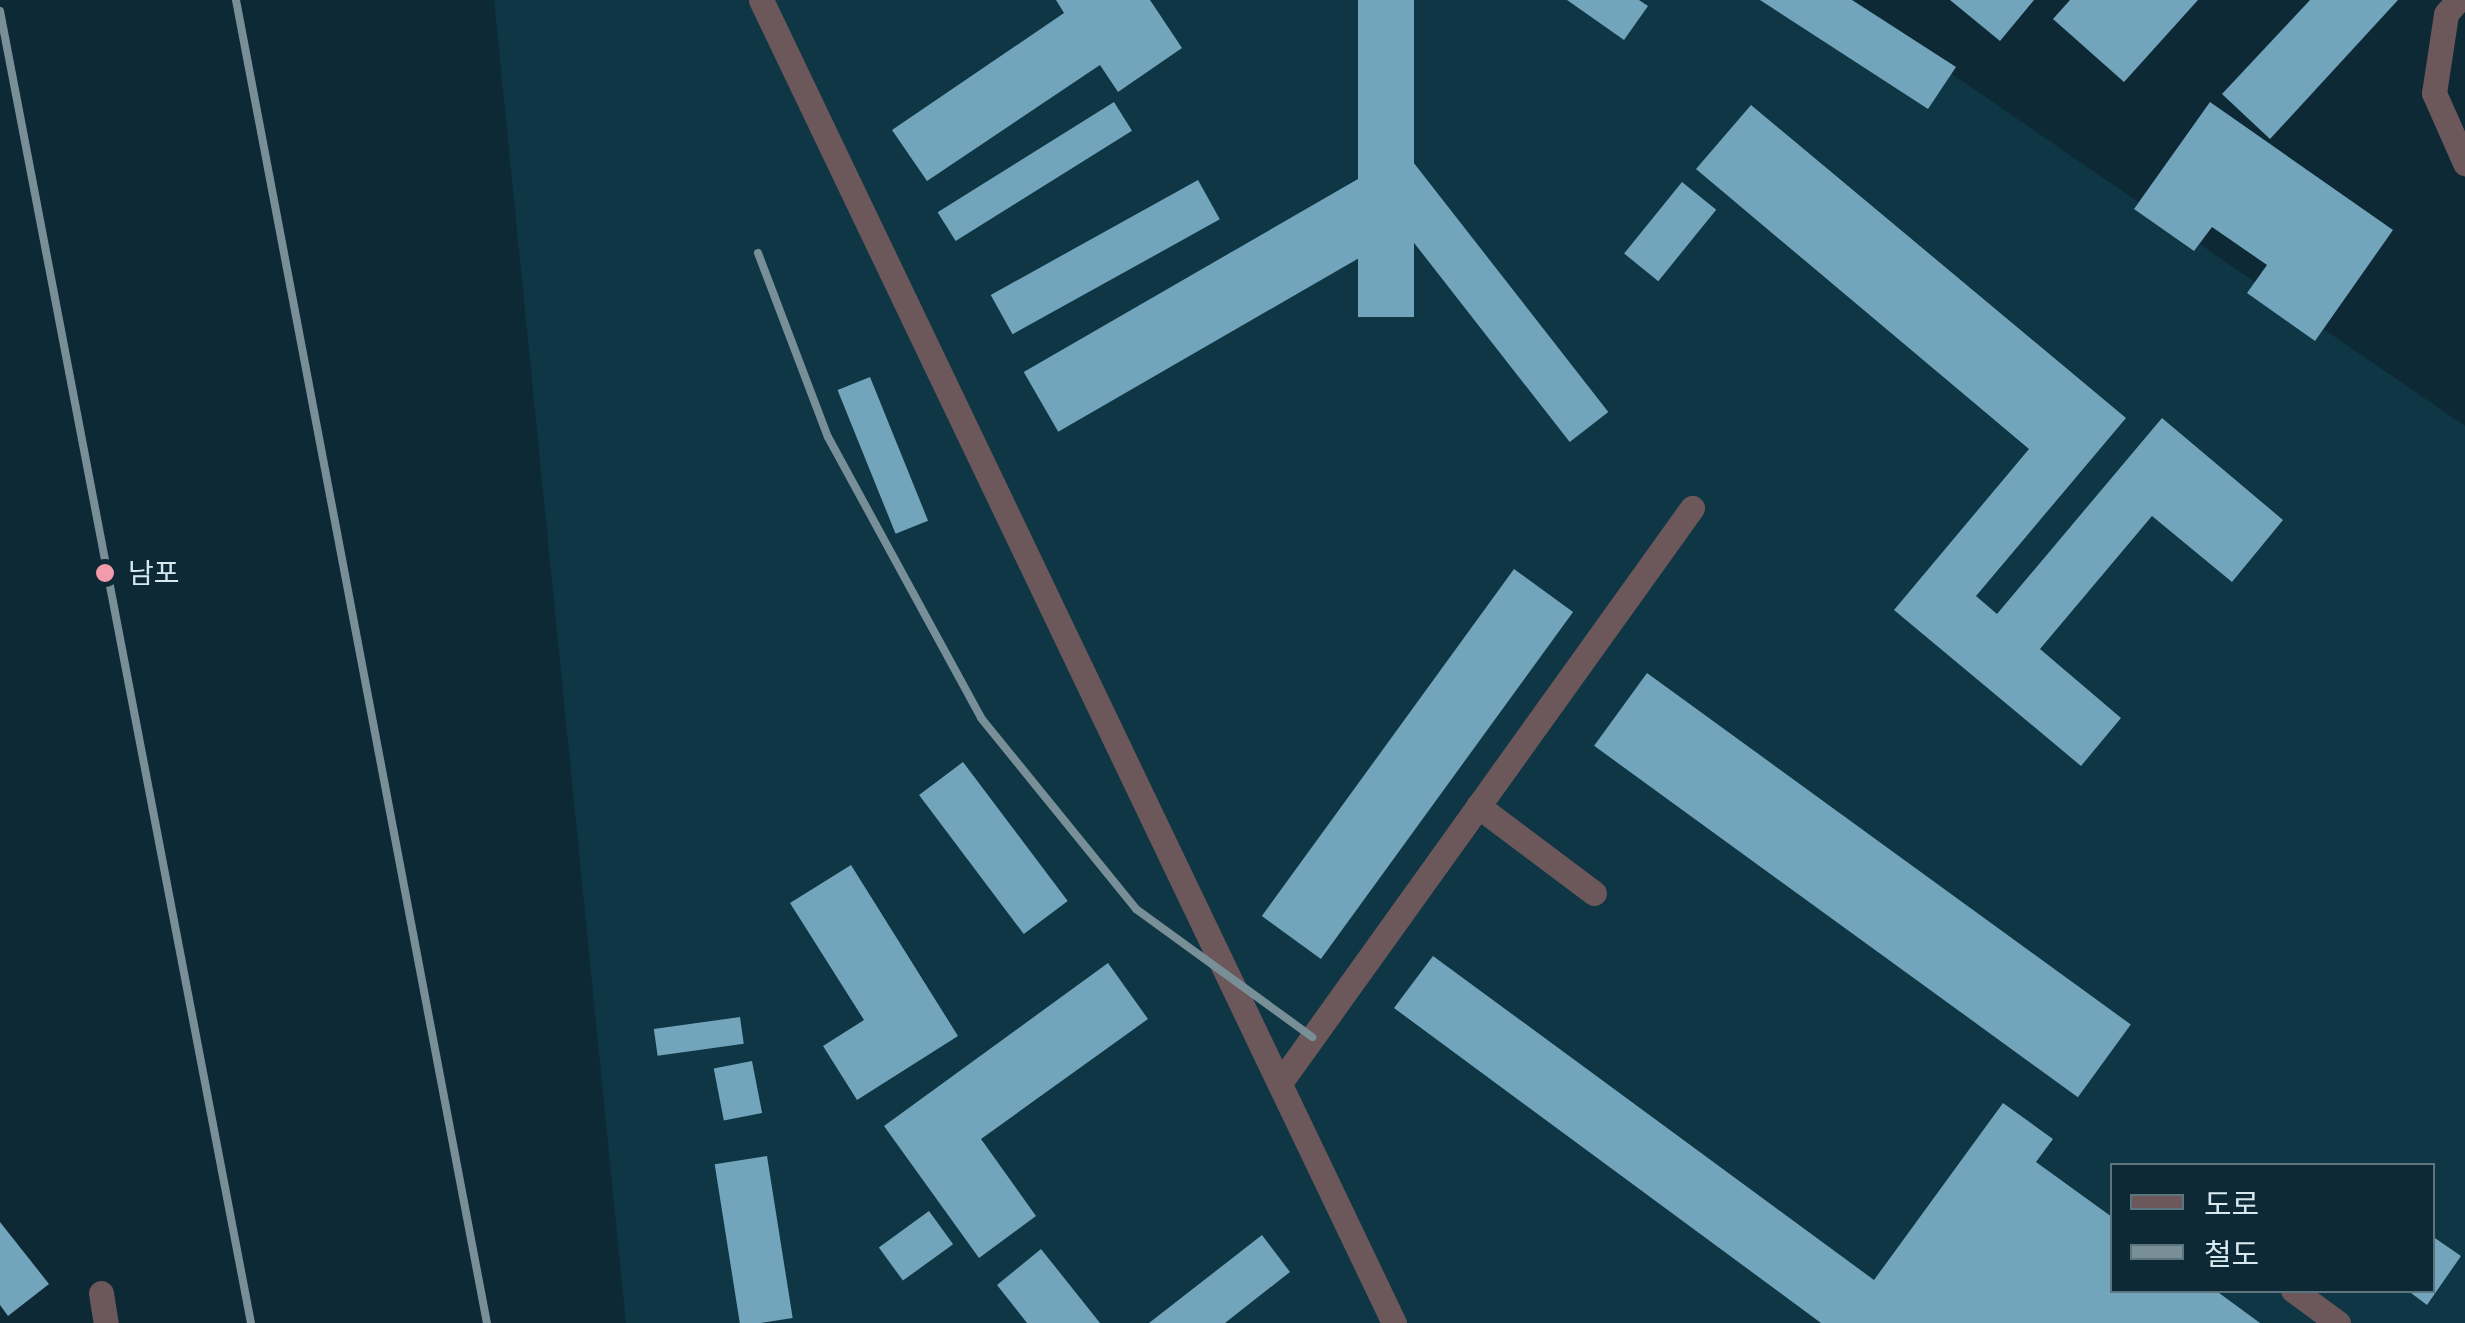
<!DOCTYPE html>
<html>
<head>
<meta charset="utf-8">
<style>
  body { margin:0 }
  #map { position:relative; width:2465px; height:1323px; overflow:hidden; background:#0c2935; font-family:"Public Sans","Noto Sans KR",sans-serif }
  div>[style] { position:absolute }
  [style*='--x'] { left:calc(var(--x)*1px); top:calc(var(--y)*1px); width:calc(var(--w)*1px); rotate:calc(var(--a)*1deg) }
  .built>* { inset:0; background:#0e3644 }
  .building>* { inset:0; background:#72a5bb; transform-origin:0 0 }
  .service>* { height:25px; margin:-12.5px; padding:0 12.5px; transform-origin:12.5px; border-radius:12.5px; background:#6c575a }
  .minor>* { height:25px; margin:-12.5px; padding:0 12.5px; transform-origin:12.5px; border-radius:12.5px; background:#6c575a }
  .tertiary>* { height:25px; margin:-12.5px; padding:0 12.5px; transform-origin:12.5px; border-radius:12.5px; background:#6c575a }
  .rail>* { height:8px; margin:-4px; padding:0 4px; transform-origin:4px; border-radius:4px; background:#788f98 }
  .dots>* { width:28px; height:28px; translate:-50% -50%; box-sizing:border-box; border:5px solid #0c2935; border-radius:50% }
  span { translate:-50% -50%; white-space:nowrap; text-align:center; line-height:1.15; -webkit-text-stroke:10px #0c2935; paint-order:stroke }
  .poi-label { font-size:28px; color:#d7e8ef }
  .left { translate:0 -50%; text-align:left }
  .legend { position:absolute; left:2110px; top:1163px; width:325px; height:130px; box-sizing:border-box; background:#0c2935; border:2px solid #5d757f; margin:0; padding:12px 18px; list-style:none; font-size:30px; color:#d7e8ef }
  .legend li { display:flex; align-items:center; gap:20px; height:50px }
  .legend b { width:50px; border:2px solid #5d757f }
</style>
</head>
<body>
<div id="map">
  <div class="built">
    <i style="clip-path:polygon(evenodd,494px 0,1844px 0,2465px 426px,2465px 1323px,626px 1323px,494px 0,2112px 1166px,2432px 1166px,2432px 1290px,2112px 1290px,2112px 1166px)"></i>
  </div>
  <div class="building">
    <i style="clip-path:polygon(1056px 0,1150px 0,1182px 48px,1118px 92px,1100px 65px,927px 181px,892px 130px,1064px 13px)"></i>
    <i style="left:1358px;top:0;width:56px;height:317px"></i>
    <i style="clip-path:polygon(1567px 0,1639px 0,1648px 6px,1624px 40px)"></i>
    <i style="clip-path:polygon(1760px 0,1852px 0,1956px 67px,1928px 109px)"></i>
    <i style="clip-path:polygon(1950px 0,2034px 0,2000px 41px)"></i>
    <i style="clip-path:polygon(2070px 0,2198px 0,2124px 82px,2053px 19px)"></i>
    <i style="clip-path:polygon(2310px 0,2398px 0,2270px 139px,2222px 94px)"></i>
    <i style="left:1114px;top:102px;width:34px;height:208px;rotate:58deg"></i>
    <i style="clip-path:polygon(2210px 102px,2393px 230px,2315px 341px,2247px 293px,2267px 265px,2212px 227px,2194px 251px,2134px 209px)"></i>
    <i style="clip-path:polygon(1751px 105px,2126px 418px,1976px 596px,1997px 614px,2162px 418px,2283px 520px,2232px 582px,2152px 516px,2040px 649px,2121px 718px,2081px 766px,1894px 610px,2029px 449px,1696px 169px)"></i>
    <i style="left:1399px;top:144px;width:340px;height:49px;rotate:52deg"></i>
    <i style="left:1358px;top:179px;width:69px;height:386px;rotate:60deg"></i>
    <i style="left:1198px;top:180px;width:45px;height:237px;rotate:61deg"></i>
    <i style="left:1682px;top:182px;width:44px;height:92px;rotate:39deg"></i>
    <i style="left:870px;top:377px;width:155px;height:35px;rotate:68deg"></i>
    <i style="left:1514px;top:569px;width:73px;height:429px;rotate:36deg"></i>
    <i style="left:1647px;top:673px;width:598px;height:90px;rotate:36deg"></i>
    <i style="left:963px;top:762px;width:174px;height:55px;rotate:53deg"></i>
    <i style="clip-path:polygon(851px 865px,958px 1036px,857px 1100px,823px 1046px,864px 1020px,790px 903px)"></i>
    <i style="clip-path:polygon(1433px 956px,1874px 1280px,2003px 1103px,2053px 1139px,2036px 1162px,2112px 1217px,2112px 1290px,2215px 1290px,2260px 1323px,1821px 1323px,1394px 1008px)"></i>
    <i style="clip-path:polygon(1108px 963px,1148px 1019px,981px 1139px,1036px 1216px,979px 1258px,884px 1126px)"></i>
    <i style="left:740px;top:1017px;width:27px;height:87px;rotate:82deg"></i>
    <i style="left:752px;top:1061px;width:53px;height:39px;rotate:79deg"></i>
    <i style="left:767px;top:1156px;width:164px;height:53px;rotate:81deg"></i>
    <i style="left:929px;top:1211px;width:41px;height:62px;rotate:54deg"></i>
    <i style="clip-path:polygon(0 1222px,49px 1284px,8px 1316px,0 1305px)"></i>
    <i style="clip-path:polygon(1262px 1235px,1290px 1272px,1225px 1323px,1149px 1323px)"></i>
    <i style="clip-path:polygon(2432px 1236px,2461px 1256px,2427px 1305px,2407px 1290px,2432px 1290px)"></i>
    <i style="clip-path:polygon(1041px 1249px,1100px 1323px,1027px 1323px,997px 1285px)"></i>
  </div>
  <div class="service">
    <i style="--x:1478;--y:806;--w:145;--a:36.9"></i>
  </div>
  <div class="minor">
    <i style="--x:2458;--y:0;--w:18;--a:131"></i>
    <i style="--x:2446;--y:14;--w:80;--a:98.6"></i>
    <i style="--x:2434;--y:93;--w:77;--a:66.1"></i>
    <i style="--x:1282;--y:1080;--w:704;--a:-54.37"></i>
    <i style="--x:2293;--y:1290;--w:56;--a:36.3"></i>
    <i style="--x:101;--y:1293;--w:30;--a:81"></i>
  </div>
  <div class="tertiary">
    <i style="--x:761;--y:0;--w:1467;--a:64.43"></i>
  </div>
  <div class="rail">
    <i style="--x:236;--y:0;--w:1347;--a:79.26"></i>
    <i style="--x:0;--y:11;--w:1336;--a:79.17"></i>
    <i style="--x:758;--y:253;--w:197;--a:69.2"></i>
    <i style="--x:828;--y:437;--w:320;--a:61.4"></i>
    <i style="--x:981;--y:718;--w:246;--a:50.9"></i>
    <i style="--x:1136;--y:909;--w:218;--a:36"></i>
  </div>
  <div class="dots">
    <i style="left:105px;top:573px;background:#f39aab"></i>
  </div>
  <div class="poi-label">
    <span class="left" style="left:128px;top:573px">남포</span>
  </div>
  <ul class="legend">
  <li><b style="height:12px;background:#6c575a"></b>도로</li>
  <li><b style="height:12px;background:#788f98"></b>철도</li>
  </ul>
</div>
</body>
</html>
